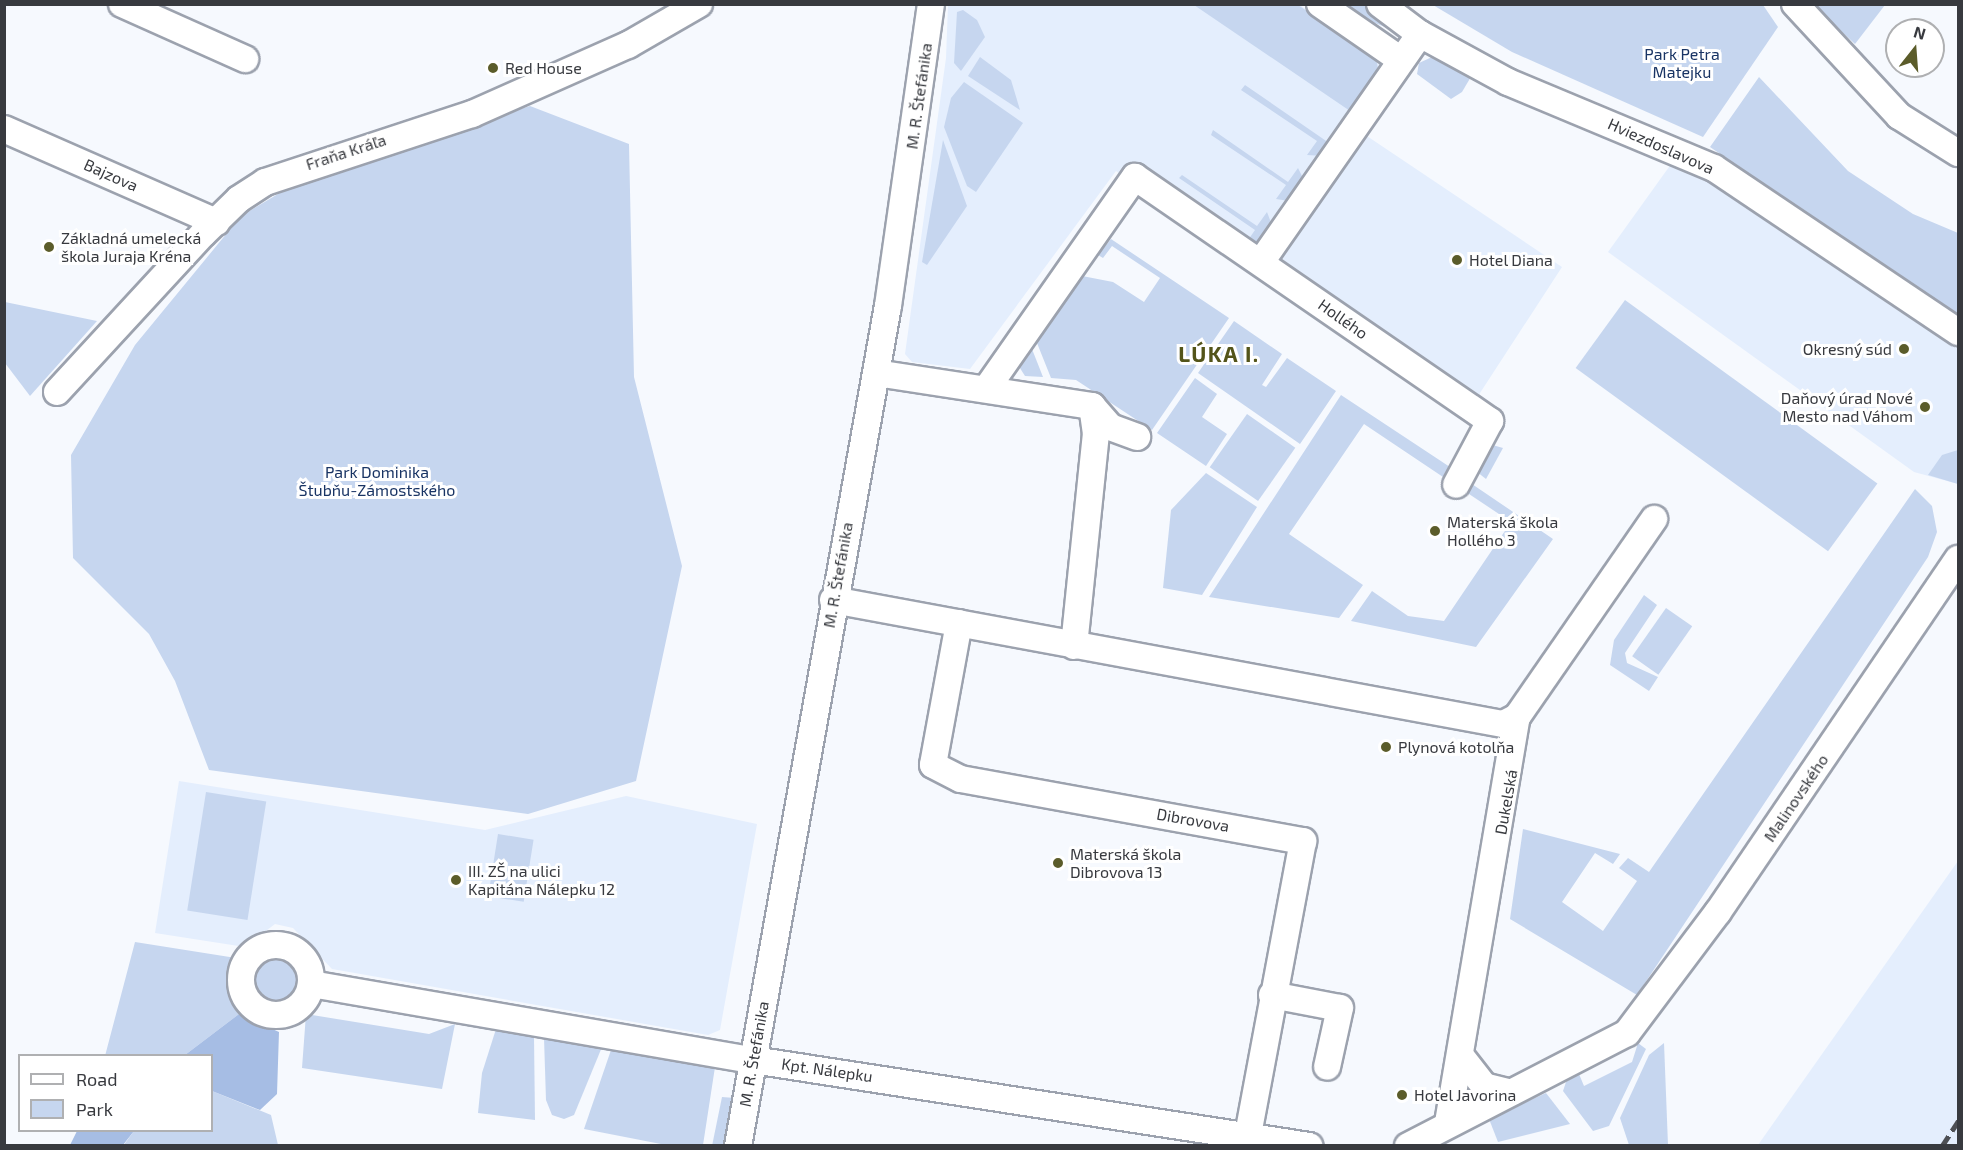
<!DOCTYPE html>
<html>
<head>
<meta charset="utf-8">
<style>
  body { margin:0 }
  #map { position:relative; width:1963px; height:1150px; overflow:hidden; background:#f6f9fe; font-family:"Exo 2",sans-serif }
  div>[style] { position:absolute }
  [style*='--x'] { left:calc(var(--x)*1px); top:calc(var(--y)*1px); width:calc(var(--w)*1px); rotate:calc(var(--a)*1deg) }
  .built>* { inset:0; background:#e4eefd }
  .green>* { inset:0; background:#c6d6ef; transform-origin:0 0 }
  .round { border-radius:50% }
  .forest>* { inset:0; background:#a6bde4 }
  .roads { filter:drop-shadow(2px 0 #9ca2ae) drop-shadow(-2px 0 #9ca2ae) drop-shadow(0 2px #9ca2ae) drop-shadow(0 -2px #9ca2ae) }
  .minor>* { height:26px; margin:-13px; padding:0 13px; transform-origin:13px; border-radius:13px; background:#fff }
  .minor>.ring { margin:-13px; padding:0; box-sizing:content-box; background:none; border:26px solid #fff; border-radius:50% }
  .rail>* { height:4.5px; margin-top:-2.25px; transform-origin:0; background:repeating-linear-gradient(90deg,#4d4f54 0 12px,transparent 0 18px) }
  .dots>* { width:16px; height:16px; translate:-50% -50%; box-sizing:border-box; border:3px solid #fff; border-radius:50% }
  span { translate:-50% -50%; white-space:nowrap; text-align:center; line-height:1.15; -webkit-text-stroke:6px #fff; paint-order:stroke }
  .park-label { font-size:16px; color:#193464 }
  .poi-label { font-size:16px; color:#383a3f }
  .left { translate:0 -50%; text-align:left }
  .right { translate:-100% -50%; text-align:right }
  .street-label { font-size:16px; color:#383a3f }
  .district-label { font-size:22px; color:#535419; font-weight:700; letter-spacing:1.5px }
  .frame { position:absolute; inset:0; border:6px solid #383a3f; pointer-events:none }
  .legend { position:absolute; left:18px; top:1054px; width:195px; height:78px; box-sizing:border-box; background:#fff; border:2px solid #afb0b2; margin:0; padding:8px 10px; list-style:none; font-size:18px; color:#383a3f }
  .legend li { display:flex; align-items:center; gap:12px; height:30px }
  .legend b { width:30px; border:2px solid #afb0b2 }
  .north { position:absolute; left:1885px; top:18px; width:60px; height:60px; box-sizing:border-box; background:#fff; border:2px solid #afb0b2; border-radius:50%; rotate:17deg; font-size:16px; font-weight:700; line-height:24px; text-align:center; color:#383a3f }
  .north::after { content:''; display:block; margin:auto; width:21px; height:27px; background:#5b5c2a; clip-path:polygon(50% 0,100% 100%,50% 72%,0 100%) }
</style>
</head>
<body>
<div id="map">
  <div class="built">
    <i style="clip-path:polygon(948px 5px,1300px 5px,1386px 66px,1349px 124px,1562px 267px,1467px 413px,1116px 171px,970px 369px,912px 362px,905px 354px,946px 58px)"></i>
    <i style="clip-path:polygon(1674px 160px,1958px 345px,1958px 484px,1914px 472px,1608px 252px)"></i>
    <i style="clip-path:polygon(179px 781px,485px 830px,626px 796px,757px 824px,720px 1030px,708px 1035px,332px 969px,293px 928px,275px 924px,245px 947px,155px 933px)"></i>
    <i style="clip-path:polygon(1958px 861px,1958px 1145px,1758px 1145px)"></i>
  </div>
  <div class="green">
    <i style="clip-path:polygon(1194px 5px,1298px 5px,1376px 57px,1379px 75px,1353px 113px)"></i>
    <i style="clip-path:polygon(1330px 5px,1367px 5px,1391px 21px,1390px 29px)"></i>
    <i style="clip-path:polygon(1433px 5px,1763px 5px,1778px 27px,1703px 137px,1512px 52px)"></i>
    <i style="clip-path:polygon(1813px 5px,1885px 5px,1855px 44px)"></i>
    <i style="clip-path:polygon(963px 10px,977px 20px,985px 37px,961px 71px,954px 63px,957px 12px)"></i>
    <i style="clip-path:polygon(980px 57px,1011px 80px,1020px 110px,968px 76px)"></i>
    <i style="clip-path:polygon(1432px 57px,1472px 75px,1462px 92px,1451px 99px,1417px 74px,1419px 63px)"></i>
    <i style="clip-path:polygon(1759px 77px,1848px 171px,1913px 214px,1958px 233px,1958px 316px,1710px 147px)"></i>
    <i style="clip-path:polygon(964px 82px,1023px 123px,976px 192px,967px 186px,944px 127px,951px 98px)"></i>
    <i style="clip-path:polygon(1245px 85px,1332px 145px,1323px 156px,1307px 155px,1317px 141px,1241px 90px)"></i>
    <i style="clip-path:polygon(530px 106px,629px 144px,634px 377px,682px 566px,636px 781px,528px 814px,209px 770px,175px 681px,149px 634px,73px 558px,71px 455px,135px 345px,241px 216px,283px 191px,350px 164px)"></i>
    <i style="clip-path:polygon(1213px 130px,1288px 182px,1298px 168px,1304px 180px,1289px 201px,1276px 199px,1286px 185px,1211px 135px)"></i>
    <i style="clip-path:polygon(943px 140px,967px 206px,927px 265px,922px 262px)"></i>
    <i style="clip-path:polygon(1182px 175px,1257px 226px,1267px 212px,1273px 228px,1258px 245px,1246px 243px,1255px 230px,1179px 178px)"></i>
    <i style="clip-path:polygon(1111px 239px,1229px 318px,1152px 430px,1076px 380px,1051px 378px,1035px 338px,1077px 275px,1113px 282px,1144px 302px,1160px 278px,1112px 246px,1103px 258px,1098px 255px)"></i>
    <i style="left:1625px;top:300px;width:312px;height:84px;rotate:36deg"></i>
    <i style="clip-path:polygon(5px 302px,97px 321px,30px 396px,5px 363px)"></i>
    <i style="clip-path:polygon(1234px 321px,1282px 354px,1262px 385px,1266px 387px,1287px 358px,1336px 391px,1300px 444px,1198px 373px)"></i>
    <i style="clip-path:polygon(1030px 344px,1043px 377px,1025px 376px,1018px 365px)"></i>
    <i style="clip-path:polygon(1195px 378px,1217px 394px,1202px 417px,1227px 434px,1206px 466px,1157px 433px)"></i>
    <i style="clip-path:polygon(1341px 395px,1459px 473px,1452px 483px,1364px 424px,1289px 534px,1363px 585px,1339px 618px,1209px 597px)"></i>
    <i style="left:1247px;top:414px;width:59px;height:65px;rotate:35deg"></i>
    <i style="clip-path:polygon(1489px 444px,1503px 448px,1486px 479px,1472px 468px)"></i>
    <i style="clip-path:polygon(1958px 450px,1958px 484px,1928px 475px,1942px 455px)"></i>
    <i style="clip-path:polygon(1206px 473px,1257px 507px,1202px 595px,1163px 588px,1171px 510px)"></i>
    <i style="clip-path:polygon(1466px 480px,1553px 539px,1476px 647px,1351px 621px,1372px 591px,1408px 616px,1444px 621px,1511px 522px,1460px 488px)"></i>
    <i style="clip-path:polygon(1915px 489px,1932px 506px,1937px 532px,1928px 557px,1637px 995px,1510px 919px,1523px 829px,1620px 854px,1613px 864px,1595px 853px,1562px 902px,1603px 931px,1637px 881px,1619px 868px,1628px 858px,1649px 872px)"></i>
    <i style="clip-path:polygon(1644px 595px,1657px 605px,1625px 653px,1627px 663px,1658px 677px,1649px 691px,1610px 665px,1614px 640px)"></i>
    <i style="left:1666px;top:608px;width:32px;height:59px;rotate:35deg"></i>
    <i style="left:206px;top:792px;width:61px;height:120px;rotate:9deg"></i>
    <i style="left:498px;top:834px;width:36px;height:63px;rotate:9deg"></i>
    <i style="clip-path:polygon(135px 942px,236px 958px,229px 980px,239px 1014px,185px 1055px,105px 1056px)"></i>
    <i class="round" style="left:248px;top:954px;width:54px;height:54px"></i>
    <i style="clip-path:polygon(306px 1014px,429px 1034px,455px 1024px,442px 1089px,302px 1068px)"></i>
    <i style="clip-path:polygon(496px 1029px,534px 1037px,535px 1120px,478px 1113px,482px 1073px)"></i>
    <i style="clip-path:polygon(544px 1038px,602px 1047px,574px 1115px,564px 1119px,552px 1115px,546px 1100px)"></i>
    <i style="clip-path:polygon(1638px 1043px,1646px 1049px,1609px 1126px,1593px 1131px,1563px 1091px,1566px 1082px,1579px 1074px,1584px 1086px,1632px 1062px)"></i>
    <i style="clip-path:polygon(1664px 1043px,1668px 1145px,1629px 1145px,1620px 1118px,1649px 1055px)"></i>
    <i style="clip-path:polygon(611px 1050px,715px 1067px,703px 1145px,666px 1145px,584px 1129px)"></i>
    <i style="clip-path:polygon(212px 1091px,271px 1115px,278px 1145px,123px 1146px,134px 1131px,212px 1130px)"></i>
    <i style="clip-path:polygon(1546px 1093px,1570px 1124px,1498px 1142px,1489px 1119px)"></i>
    <i style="clip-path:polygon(722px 1097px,735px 1098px,726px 1145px,712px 1146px)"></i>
  </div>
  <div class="forest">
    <i style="clip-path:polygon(239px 1014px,279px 1032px,277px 1094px,260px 1110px,212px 1091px,212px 1056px,185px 1055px)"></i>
    <i style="clip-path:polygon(77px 1131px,77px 1130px,134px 1131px,123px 1145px,70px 1145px)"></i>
  </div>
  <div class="roads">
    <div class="minor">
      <i style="--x:122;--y:4;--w:135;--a:24.1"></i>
      <i style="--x:1320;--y:4;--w:98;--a:34.7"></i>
      <i style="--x:1380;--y:4;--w:50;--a:36.9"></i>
      <i style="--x:1420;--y:34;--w:100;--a:28.6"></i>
      <i style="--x:1508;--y:82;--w:223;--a:22.7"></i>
      <i style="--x:1714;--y:168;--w:294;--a:33.9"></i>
      <i style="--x:1795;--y:4;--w:153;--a:47.1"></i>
      <i style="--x:1899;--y:116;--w:70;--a:32.1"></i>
      <i style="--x:4;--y:129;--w:232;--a:23.7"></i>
      <i style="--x:1261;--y:262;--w:278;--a:-55.1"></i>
      <i style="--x:876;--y:373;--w:219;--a:8.7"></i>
      <i style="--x:1092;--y:406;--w:28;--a:49"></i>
      <i style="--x:1110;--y:427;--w:29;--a:20"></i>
      <i style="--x:987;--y:388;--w:258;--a:-55"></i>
      <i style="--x:1135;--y:177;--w:431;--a:34.5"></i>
      <i style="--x:1490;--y:421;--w:72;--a:118"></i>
      <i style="--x:57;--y:392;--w:215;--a:-47.3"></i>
      <i style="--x:203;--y:234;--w:50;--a:-44.2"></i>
      <i style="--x:239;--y:199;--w:31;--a:-33"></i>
      <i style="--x:265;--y:182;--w:218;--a:-18.2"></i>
      <i style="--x:472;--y:114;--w:171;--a:-23.9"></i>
      <i style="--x:628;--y:45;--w:82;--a:-30"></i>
      <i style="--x:833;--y:600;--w:681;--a:10.49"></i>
      <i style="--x:1503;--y:724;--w:16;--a:-27"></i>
      <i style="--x:959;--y:623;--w:144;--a:100.4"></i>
      <i style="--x:933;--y:765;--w:31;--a:27"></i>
      <i style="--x:961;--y:779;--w:348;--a:10.3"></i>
      <i style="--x:1303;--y:841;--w:299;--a:100.6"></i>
      <i style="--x:1074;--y:646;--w:213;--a:-84.1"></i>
      <i style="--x:1096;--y:434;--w:28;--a:-98"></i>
      <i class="ring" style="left:241px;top:945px;width:44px;height:44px"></i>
      <i style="--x:311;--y:984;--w:448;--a:9.8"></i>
      <i style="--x:753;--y:1060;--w:563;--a:8.79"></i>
      <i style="--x:1272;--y:995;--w:69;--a:10.8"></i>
      <i style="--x:1340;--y:1008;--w:60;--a:102.4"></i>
      <i style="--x:1460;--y:1055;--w:39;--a:52"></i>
      <i style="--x:1484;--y:1086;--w:25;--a:14"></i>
      <i style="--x:1448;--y:1123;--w:412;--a:-80.4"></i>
      <i style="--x:1517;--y:717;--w:241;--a:-55.3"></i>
      <i style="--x:738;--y:1146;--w:853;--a:-79.88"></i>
      <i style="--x:888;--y:306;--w:305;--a:-81.9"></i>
      <i style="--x:1408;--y:1146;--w:246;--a:-27.3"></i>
      <i style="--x:1627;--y:1033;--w:151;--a:-53.1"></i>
      <i style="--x:1718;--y:912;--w:427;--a:-55.8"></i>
    </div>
  </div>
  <div class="rail">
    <i style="--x:1942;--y:1146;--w:30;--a:-57"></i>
    <i style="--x:1958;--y:1146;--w:1;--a:-90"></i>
  </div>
  <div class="dots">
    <i style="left:493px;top:68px;background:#5b5c2a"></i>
    <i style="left:49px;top:247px;background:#5b5c2a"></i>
    <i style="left:1457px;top:260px;background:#5b5c2a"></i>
    <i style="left:1904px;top:349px;background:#5b5c2a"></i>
    <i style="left:1925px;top:407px;background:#5b5c2a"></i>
    <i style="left:1435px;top:531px;background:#5b5c2a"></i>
    <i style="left:1386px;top:747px;background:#5b5c2a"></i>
    <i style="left:1058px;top:863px;background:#5b5c2a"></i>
    <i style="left:456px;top:880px;background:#5b5c2a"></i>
    <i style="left:1402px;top:1095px;background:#5b5c2a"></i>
  </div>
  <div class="park-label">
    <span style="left:1682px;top:63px">Park Petra<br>Matejku</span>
    <span style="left:377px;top:481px">Park Dominika<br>Štubňu-Zámostského</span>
  </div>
  <div class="poi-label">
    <span class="left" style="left:505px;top:68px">Red House</span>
    <span class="left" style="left:61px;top:247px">Základná umelecká<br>škola Juraja Kréna</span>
    <span class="left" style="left:1469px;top:260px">Hotel Diana</span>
    <span class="right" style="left:1892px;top:349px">Okresný súd</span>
    <span class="right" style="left:1913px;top:407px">Daňový úrad Nové<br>Mesto nad Váhom</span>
    <span class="left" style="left:1447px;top:531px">Materská škola<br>Hollého 3</span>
    <span class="left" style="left:1398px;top:747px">Plynová kotolňa</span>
    <span class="left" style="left:1070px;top:863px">Materská škola<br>Dibrovova 13</span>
    <span class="left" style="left:468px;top:880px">III. ZŠ na ulici<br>Kapitána Nálepku 12</span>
    <span class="left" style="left:1414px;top:1095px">Hotel Javorina</span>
  </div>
  <div class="street-label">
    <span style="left:919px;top:96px;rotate:-82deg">M. R. Štefánika</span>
    <span style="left:1661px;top:146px;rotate:24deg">Hviezdoslavova</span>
    <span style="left:346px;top:152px;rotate:-18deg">Fraňa Kráľa</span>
    <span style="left:111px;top:175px;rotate:24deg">Bajzova</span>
    <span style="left:1343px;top:319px;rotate:35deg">Hollého</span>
    <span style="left:838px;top:575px;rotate:-80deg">M. R. Štefánika</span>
    <span style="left:1796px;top:798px;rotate:-56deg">Malinovského</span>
    <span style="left:1506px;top:802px;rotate:-80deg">Dukelská</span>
    <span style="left:1193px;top:820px;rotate:10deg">Dibrovova</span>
    <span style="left:754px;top:1054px;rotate:-80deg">M. R. Štefánika</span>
    <span style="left:827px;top:1070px;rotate:8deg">Kpt. Nálepku</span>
  </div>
  <div class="district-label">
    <span style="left:1219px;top:354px">LÚKA I.</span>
  </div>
  <div class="frame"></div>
  <ul class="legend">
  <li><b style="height:8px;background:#fff"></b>Road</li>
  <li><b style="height:16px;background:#c6d6ef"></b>Park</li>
  </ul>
  <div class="north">N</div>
</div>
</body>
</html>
